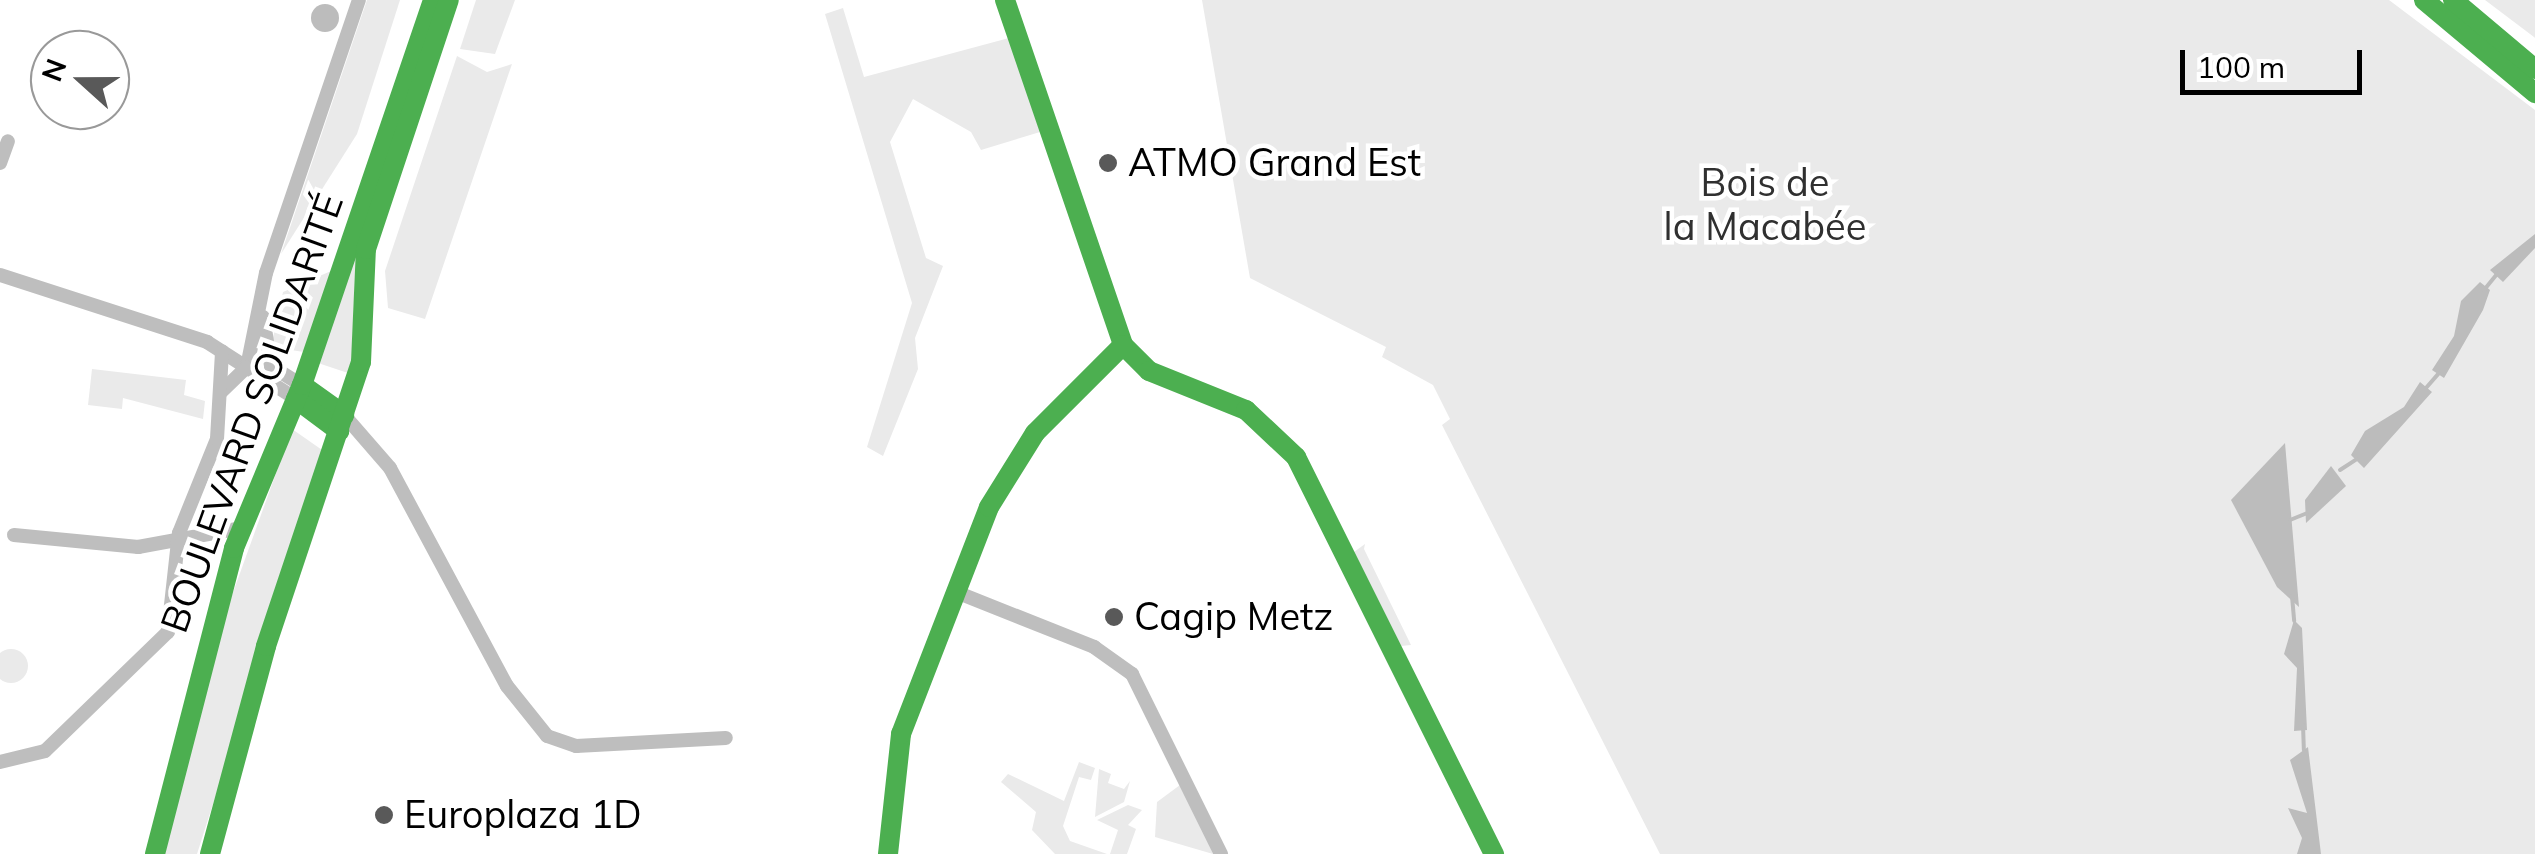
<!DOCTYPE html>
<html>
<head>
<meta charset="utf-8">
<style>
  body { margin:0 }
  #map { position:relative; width:2535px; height:854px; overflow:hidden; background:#fff; font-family:Mulish,sans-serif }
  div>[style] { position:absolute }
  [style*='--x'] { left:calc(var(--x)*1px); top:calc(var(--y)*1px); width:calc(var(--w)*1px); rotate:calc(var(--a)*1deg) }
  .green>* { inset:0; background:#eaeaea }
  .round { border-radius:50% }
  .water>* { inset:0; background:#bcbcbc }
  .stream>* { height:4px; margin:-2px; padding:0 2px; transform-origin:2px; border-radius:2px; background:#bcbcbc }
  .street>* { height:14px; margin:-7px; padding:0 7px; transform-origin:7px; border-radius:7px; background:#bebebe }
  .fast>* { height:20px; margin:-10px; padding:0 10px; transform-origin:10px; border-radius:10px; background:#4caf50 }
  .dots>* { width:28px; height:28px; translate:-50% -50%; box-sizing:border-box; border:5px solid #fff; border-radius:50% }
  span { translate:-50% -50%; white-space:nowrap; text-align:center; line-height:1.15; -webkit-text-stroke:9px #fff; paint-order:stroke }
  .poi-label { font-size:38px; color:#000 }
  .left { translate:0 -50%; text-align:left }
  .park-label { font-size:38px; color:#303030 }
  .street-label { font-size:38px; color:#000 }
  .north { position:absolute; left:30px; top:30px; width:100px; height:100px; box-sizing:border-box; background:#fff; border:2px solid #999; border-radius:50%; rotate:291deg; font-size:28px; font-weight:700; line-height:40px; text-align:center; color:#000 }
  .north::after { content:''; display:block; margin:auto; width:35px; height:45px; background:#595959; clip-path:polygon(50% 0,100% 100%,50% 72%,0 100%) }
  .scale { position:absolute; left:2180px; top:50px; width:182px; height:45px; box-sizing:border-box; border:5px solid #000; border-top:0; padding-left:12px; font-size:30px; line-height:35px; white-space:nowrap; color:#000; -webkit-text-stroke:8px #fff; paint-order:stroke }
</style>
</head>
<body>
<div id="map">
  <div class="green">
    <i style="clip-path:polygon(367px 0,400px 0,357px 134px,281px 254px)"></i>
    <i style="clip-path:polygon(476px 0,515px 0,495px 54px,460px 49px)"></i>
    <i style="clip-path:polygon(1202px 0,2389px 0,2535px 110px,2535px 854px,1660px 854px,1442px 425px,1450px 419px,1433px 385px,1382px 357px,1386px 347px,1250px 278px)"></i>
    <i style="clip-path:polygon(2485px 0,2535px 0,2535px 38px,2534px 37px)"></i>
    <i style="clip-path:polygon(843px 8px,864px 77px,1009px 38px,1040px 132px,981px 150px,971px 132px,913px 99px,890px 142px,926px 258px,943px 266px,915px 338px,918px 369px,883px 456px,867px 447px,912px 303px,825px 14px)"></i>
    <i style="clip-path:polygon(457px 56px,487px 72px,512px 64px,425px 319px,388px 308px,385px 271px)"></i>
    <i style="clip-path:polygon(356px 249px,351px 374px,318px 363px)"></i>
    <i style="clip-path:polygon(331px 271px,304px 352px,271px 347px,283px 292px)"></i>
    <i style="clip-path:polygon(92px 369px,186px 380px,184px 395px,205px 401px,203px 419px,123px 398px,122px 409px,88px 405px)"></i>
    <i style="clip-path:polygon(292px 429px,325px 452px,197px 854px,165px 854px,210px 656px)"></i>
    <i style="clip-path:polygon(1365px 544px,1364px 549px,1411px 645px,1401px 646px,1354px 552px)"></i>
    <i class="round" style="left:-6px;top:649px;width:34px;height:34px"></i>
    <i style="clip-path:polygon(1079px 762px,1095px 768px,1091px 780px,1079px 777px,1063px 826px,1070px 841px,1107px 854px,1055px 854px,1032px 830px,1036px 812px,1001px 782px,1008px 774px,1064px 801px)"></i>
    <i style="clip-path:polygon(1099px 769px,1111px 774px,1108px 783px,1124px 789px,1130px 781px,1124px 802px,1095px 817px)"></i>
    <i style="clip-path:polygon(1180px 785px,1204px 828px,1213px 854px,1155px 837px,1157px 802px)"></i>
    <i style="clip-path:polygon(1128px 805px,1142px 810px,1128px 825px,1136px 829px,1127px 854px,1110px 854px,1118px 830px,1097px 820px)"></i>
  </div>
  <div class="water">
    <i class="round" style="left:311px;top:4px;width:28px;height:28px"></i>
    <i style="clip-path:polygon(2535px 234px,2535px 248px,2503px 282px,2490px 270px)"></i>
    <i style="clip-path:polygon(2480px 282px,2490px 290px,2483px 310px,2444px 378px,2432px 370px,2454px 336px,2461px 301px)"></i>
    <i style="clip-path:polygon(2420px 382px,2432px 392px,2364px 468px,2351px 455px,2365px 431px,2404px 407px)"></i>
    <i style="clip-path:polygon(2285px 443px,2299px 607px,2277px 587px,2231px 500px)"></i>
    <i style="clip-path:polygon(2331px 466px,2346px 486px,2306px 523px,2305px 500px)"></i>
    <i style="clip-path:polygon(2294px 620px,2302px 628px,2307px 730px,2294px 731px,2297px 668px,2284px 654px)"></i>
    <i style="clip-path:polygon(2308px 747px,2321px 854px,2297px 854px,2302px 838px,2288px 808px,2307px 813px,2290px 760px)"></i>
  </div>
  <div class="stream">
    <i style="--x:2484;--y:290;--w:21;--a:-51"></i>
    <i style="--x:2426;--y:388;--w:20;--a:-49"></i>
    <i style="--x:2340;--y:470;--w:20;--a:-33"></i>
    <i style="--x:2290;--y:520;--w:18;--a:-22"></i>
    <i style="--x:2292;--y:596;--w:25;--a:85"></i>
    <i style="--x:2303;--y:725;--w:25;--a:88"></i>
  </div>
  <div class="street">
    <i style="--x:0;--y:163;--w:23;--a:-70"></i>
    <i style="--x:0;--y:275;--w:218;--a:17.9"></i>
    <i style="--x:207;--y:342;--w:106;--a:32.6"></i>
    <i style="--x:263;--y:317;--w:50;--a:80.7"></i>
    <i style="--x:271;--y:366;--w:36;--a:32"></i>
    <i style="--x:247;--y:367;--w:96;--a:-78.6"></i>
    <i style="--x:266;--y:273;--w:288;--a:-71.2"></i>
    <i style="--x:220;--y:393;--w:37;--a:-44"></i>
    <i style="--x:344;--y:415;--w:70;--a:49"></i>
    <i style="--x:390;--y:468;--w:247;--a:61.8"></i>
    <i style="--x:507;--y:686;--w:64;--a:51.3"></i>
    <i style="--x:547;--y:736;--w:31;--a:19"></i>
    <i style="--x:576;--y:746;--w:150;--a:-3.1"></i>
    <i style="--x:14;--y:535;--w:125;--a:5.5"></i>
    <i style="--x:138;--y:547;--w:106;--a:-10.4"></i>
    <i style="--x:956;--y:592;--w:149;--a:21.7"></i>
    <i style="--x:1094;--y:647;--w:47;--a:35.4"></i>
    <i style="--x:1132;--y:674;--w:201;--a:63.7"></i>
    <i style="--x:0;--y:762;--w:46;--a:-13.7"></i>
    <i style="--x:45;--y:751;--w:171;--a:-44.1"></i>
    <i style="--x:168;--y:632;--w:100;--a:-83.7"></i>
    <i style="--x:179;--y:533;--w:101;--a:-68"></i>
    <i style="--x:217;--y:439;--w:88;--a:-86.7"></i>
  </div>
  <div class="fast">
    <i style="--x:1005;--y:0;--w:365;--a:71.1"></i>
    <i style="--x:1123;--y:345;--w:37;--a:45"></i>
    <i style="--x:1149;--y:371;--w:105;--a:21.9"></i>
    <i style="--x:1246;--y:410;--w:69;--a:43.2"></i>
    <i style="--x:1296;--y:457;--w:444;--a:63.5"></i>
    <i style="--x:2424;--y:0;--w:145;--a:40"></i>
    <i style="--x:2453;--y:0;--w:107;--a:40.1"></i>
    <i style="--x:302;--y:385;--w:52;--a:35.5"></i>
    <i style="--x:296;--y:399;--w:54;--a:36.7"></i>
    <i style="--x:155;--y:854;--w:316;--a:-75.5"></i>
    <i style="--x:234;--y:548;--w:177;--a:-67.4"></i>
    <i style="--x:302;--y:385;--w:407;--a:-71.2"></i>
    <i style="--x:210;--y:854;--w:215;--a:-74.9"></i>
    <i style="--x:266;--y:646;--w:299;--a:-71.5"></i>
    <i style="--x:361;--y:362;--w:113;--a:-87.5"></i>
    <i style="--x:366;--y:249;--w:262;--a:-71.6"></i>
    <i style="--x:888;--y:854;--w:121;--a:-83.8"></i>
    <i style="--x:901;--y:734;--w:243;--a:-68.8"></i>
    <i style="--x:989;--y:507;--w:87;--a:-58.1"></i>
    <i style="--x:1035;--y:433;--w:124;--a:-45"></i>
  </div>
  <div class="dots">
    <i style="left:1108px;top:163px;background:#595959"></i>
    <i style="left:1114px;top:617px;background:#595959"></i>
    <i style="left:384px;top:815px;background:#595959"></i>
  </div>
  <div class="poi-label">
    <span class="left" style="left:1128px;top:163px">ATMO Grand Est</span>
    <span class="left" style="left:1134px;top:617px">Cagip Metz</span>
    <span class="left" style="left:404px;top:815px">Europlaza 1D</span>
  </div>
  <div class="park-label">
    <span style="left:1765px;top:205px">Bois de<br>la Macabée</span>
  </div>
  <div class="street-label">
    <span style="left:252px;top:413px;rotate:-70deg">BOULEVARD SOLIDARITÉ</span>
  </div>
  <div class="north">N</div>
  <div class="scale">100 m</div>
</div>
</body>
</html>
